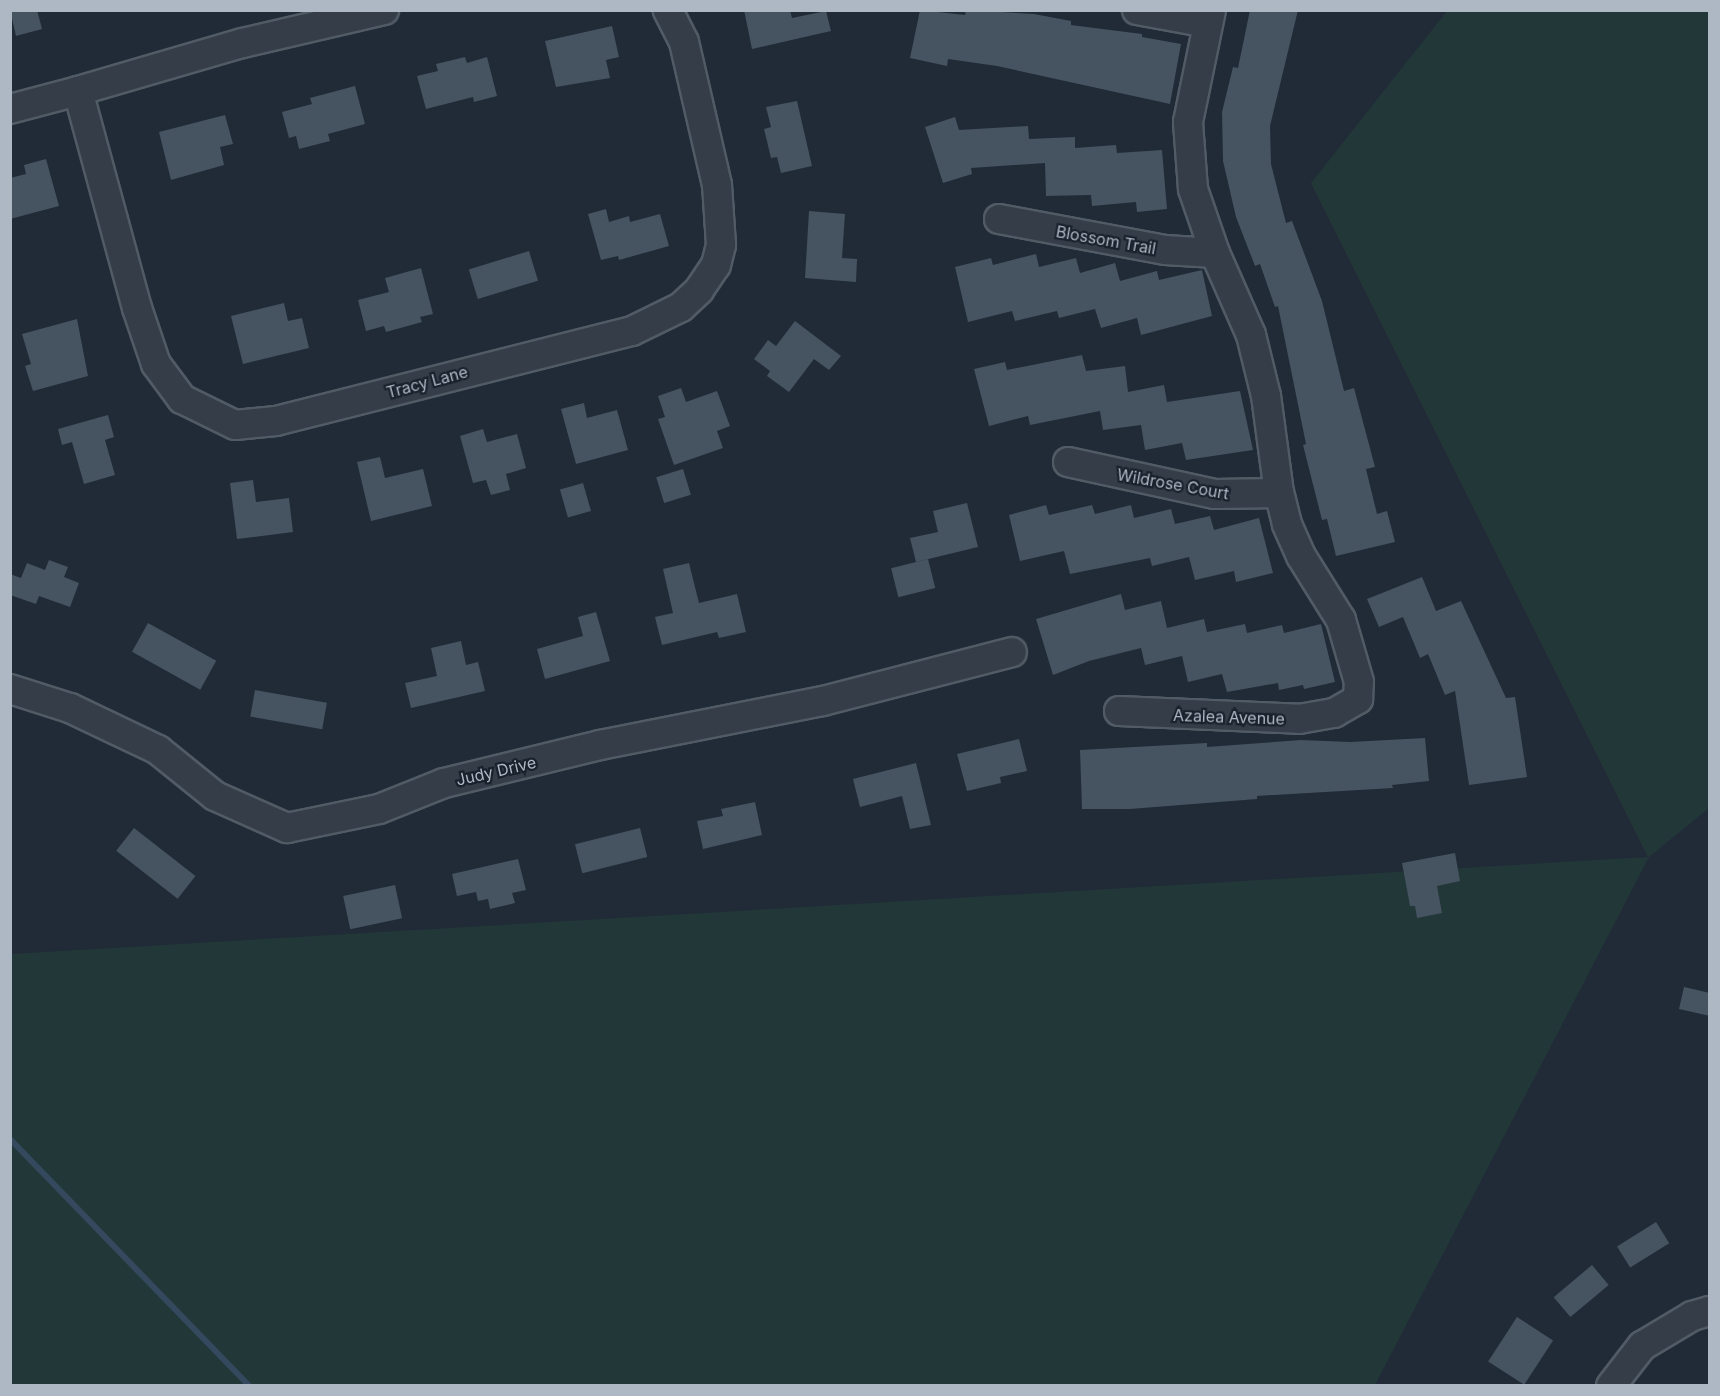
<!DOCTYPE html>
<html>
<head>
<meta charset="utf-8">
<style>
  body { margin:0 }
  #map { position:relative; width:1720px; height:1396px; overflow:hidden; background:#202b37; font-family:Inter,sans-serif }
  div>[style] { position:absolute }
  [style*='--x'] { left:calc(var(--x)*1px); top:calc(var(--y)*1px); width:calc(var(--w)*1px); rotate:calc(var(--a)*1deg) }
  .green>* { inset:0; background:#223738 }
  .stream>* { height:6px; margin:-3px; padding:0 3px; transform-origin:3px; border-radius:3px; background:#34485e }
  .building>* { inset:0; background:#465361; transform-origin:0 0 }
  .roads { filter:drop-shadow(2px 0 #515b65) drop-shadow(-2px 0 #515b65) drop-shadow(0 2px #515b65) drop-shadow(0 -2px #515b65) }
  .minor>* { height:28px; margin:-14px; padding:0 14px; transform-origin:14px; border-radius:14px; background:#343d48 }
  span { translate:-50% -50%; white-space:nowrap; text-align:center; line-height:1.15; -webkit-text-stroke:4.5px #19222c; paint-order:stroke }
  .street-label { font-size:16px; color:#aeb8c4 }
  .frame { position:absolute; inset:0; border:12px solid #aeb8c4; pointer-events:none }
</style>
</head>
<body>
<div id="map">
  <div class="green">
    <i style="clip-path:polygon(1447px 11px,1709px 11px,1709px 808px,1649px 857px,1375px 1385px,11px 1386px,11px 954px,1648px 857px,1311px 183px)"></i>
  </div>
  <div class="stream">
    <i style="--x:10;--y:1139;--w:344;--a:45.9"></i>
  </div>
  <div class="building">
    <i style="clip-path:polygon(10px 10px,37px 10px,42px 29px,16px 36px)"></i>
    <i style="clip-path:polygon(744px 10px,790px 10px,792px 18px,826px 11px,831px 31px,752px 49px)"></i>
    <i style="clip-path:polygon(920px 10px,965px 15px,966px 10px,1034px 14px,1071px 21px,1071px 25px,1142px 34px,1142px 37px,1181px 44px,1170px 104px,997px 66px,948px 59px,947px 66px,910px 58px)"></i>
    <i style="clip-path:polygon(1250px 10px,1298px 10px,1270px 126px,1271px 164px,1286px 223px,1292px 221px,1322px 301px,1344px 391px,1354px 388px,1375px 467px,1366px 469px,1377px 514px,1387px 511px,1395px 542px,1336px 556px,1327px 519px,1322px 520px,1303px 445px,1306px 444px,1278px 306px,1275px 307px,1260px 264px,1255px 266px,1236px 217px,1223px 161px,1222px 112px,1233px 67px,1238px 68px)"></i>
    <i style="clip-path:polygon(612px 26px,619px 57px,606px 60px,610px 78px,556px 87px,545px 41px)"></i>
    <i style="clip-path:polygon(465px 57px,467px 63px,487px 57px,497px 96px,474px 102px,473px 97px,426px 109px,417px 76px,438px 71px,436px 64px)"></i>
    <i style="clip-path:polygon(355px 86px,365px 124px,328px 134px,330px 141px,299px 149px,296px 136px,289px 138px,282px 112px,312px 104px,310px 98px)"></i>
    <i style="clip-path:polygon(797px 101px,812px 166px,781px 173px,777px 157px,771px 158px,764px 129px,771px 127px,766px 107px)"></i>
    <i style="clip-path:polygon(225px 115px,233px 144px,220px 147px,224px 165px,171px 180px,159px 132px)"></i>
    <i style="clip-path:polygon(955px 117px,959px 130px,1028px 126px,1029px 139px,1075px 137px,1075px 148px,1116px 145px,1117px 153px,1162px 150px,1167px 209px,1137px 212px,1136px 202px,1092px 206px,1091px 195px,1046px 196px,1045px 163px,971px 168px,972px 174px,943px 183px,925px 127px)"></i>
    <i style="clip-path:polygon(46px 159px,59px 206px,10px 219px,10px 178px,26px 174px,24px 165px)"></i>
    <i style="clip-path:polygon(606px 209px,609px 222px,629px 216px,630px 222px,660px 214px,669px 246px,619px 260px,618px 256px,601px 260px,588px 214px)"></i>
    <i style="clip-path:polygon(809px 211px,845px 214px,842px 258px,857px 259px,856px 282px,805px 278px)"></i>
    <i style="left:529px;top:251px;width:31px;height:63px;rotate:73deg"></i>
    <i style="clip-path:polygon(1036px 254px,1039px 267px,1076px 258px,1080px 273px,1115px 263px,1120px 281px,1157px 271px,1159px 280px,1202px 270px,1212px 316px,1141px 335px,1137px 318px,1101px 328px,1095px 309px,1059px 318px,1057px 311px,1015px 321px,1012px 311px,968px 322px,955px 267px,991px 258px,993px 265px)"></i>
    <i style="clip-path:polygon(421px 268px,433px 314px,420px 317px,422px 322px,386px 332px,384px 326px,366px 331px,358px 300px,389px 292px,385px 278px)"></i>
    <i style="clip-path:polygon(284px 303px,288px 321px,302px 318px,309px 348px,243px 364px,231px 316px)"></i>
    <i style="clip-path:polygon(77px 319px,88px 376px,33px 391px,25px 366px,31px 364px,22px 334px)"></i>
    <i style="clip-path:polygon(795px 321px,841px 356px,829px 370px,814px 359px,789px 392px,767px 376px,770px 371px,754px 359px,768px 340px,776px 346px)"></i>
    <i style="clip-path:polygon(1082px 355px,1086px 371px,1125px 366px,1128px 392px,1164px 385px,1167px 402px,1240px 391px,1253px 450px,1186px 460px,1182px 443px,1145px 450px,1141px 425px,1103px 430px,1100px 411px,1030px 425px,1028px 416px,989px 426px,974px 369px,1005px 362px,1007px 370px)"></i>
    <i style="clip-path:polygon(681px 388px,686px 402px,717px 391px,730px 426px,717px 431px,723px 448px,674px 465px,658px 419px,665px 417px,658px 396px)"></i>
    <i style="clip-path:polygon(584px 403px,587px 418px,617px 410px,628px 450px,576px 464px,561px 409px)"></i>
    <i style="clip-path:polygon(108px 415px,114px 437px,105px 440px,115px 475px,84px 484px,72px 442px,62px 445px,58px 429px)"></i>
    <i style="clip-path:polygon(483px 429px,487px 442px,517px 434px,526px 468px,506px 474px,510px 490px,491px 495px,486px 480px,473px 483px,460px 436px)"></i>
    <i style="clip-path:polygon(380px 457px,385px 478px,423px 469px,432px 506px,371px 521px,357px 462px)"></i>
    <i style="left:683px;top:469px;width:27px;height:28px;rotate:73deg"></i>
    <i style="clip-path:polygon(253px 480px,256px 502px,289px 498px,293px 532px,237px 539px,230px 483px)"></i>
    <i style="left:583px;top:483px;width:29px;height:24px;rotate:74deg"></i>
    <i style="clip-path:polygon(967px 503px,978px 547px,916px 562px,910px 538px,938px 532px,933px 511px)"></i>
    <i style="clip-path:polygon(1046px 505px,1049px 515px,1092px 505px,1095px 514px,1131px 505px,1134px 518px,1171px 509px,1175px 524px,1210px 516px,1214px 530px,1259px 518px,1273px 573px,1236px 582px,1234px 571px,1195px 580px,1189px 557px,1152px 566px,1150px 558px,1070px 574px,1064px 551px,1020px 561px,1009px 515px)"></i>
    <i style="left:928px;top:559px;width:30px;height:38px;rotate:76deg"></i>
    <i style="clip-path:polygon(49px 560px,68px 567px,64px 577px,79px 583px,70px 607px,39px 596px,36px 604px,10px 595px,10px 574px,21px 578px,27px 563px,45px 570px)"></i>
    <i style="clip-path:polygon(689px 563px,699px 603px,737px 594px,746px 632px,719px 638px,717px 632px,662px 645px,655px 617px,673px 613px,663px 569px)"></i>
    <i style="clip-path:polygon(1422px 577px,1436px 611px,1461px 601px,1506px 698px,1515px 697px,1527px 777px,1469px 785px,1455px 691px,1445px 695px,1428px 654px,1420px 658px,1403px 617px,1379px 627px,1367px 599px)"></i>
    <i style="clip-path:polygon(1121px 594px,1125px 610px,1161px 601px,1167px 628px,1204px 619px,1207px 632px,1245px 624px,1247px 633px,1282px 625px,1284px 633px,1321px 624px,1335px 682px,1304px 689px,1303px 685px,1279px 690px,1278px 683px,1227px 692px,1222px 674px,1188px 682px,1182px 656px,1145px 665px,1141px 648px,1089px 661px,1053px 675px,1036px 619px)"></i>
    <i style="clip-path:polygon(596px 612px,610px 661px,545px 679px,537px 649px,583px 636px,578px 617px)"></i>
    <i style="left:148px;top:623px;width:78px;height:33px;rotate:29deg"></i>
    <i style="clip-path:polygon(461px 641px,466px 665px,478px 662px,485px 691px,411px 708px,405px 683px,437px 676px,431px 648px)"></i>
    <i style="left:255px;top:690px;width:73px;height:27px;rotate:10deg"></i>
    <i style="clip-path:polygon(1425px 738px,1429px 781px,1392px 785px,1393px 788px,1257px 796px,1257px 799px,1130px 809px,1082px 809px,1080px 750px,1207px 743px,1207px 747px,1301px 740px,1350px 742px)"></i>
    <i style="clip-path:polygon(1019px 739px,1027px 771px,1000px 777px,1001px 783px,967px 791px,957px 754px)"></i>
    <i style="clip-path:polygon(916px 763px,931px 825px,910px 829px,902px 796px,860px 807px,853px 779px)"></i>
    <i style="clip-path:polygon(755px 802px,762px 835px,703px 849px,697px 821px,723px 816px,721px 809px)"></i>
    <i style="left:134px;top:828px;width:78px;height:29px;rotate:38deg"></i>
    <i style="left:640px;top:828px;width:30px;height:67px;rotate:76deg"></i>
    <i style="clip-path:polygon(1455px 853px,1460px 881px,1437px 886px,1442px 913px,1417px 918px,1415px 906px,1410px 906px,1402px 863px)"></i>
    <i style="clip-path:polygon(518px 859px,526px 890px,512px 893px,515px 903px,490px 909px,488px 899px,478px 901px,476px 892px,457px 896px,452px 874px)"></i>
    <i style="left:395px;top:885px;width:34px;height:53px;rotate:78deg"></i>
    <i style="clip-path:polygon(1684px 987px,1710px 993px,1710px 1016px,1679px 1009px)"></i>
    <i style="left:1656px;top:1222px;width:25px;height:46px;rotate:58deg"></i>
    <i style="left:1592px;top:1265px;width:26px;height:50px;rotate:50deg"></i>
    <i style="left:1517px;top:1317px;width:43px;height:53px;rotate:33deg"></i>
  </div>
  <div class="roads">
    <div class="minor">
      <i style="--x:384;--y:10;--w:146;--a:166.9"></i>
      <i style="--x:242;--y:43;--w:171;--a:163.7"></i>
      <i style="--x:78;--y:91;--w:225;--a:74.8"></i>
      <i style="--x:137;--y:308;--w:59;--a:71.3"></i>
      <i style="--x:156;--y:364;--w:44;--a:53.4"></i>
      <i style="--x:182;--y:399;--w:59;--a:26.1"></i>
      <i style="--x:235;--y:425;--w:41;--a:-5.6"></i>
      <i style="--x:276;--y:421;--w:367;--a:-14.2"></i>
      <i style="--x:632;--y:331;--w:55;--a:-26.1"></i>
      <i style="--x:681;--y:307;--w:25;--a:-43"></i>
      <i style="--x:699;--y:290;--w:30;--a:-56"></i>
      <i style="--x:716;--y:265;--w:21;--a:-76"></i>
      <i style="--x:721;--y:245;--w:60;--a:-93.8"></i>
      <i style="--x:717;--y:185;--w:147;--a:-103"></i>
      <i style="--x:684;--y:42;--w:36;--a:-117"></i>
      <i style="--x:1137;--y:10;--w:72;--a:10.4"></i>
      <i style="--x:10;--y:109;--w:70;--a:-14.8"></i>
      <i style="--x:999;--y:219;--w:169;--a:10.6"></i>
      <i style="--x:1165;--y:250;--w:50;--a:3.4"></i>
      <i style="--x:1068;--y:462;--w:150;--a:12.3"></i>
      <i style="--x:1215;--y:494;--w:64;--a:-0.9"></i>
      <i style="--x:10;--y:689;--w:63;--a:17.6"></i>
      <i style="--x:70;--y:708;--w:98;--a:25.5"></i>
      <i style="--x:158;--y:750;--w:73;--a:38.9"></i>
      <i style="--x:215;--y:796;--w:79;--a:24"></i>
      <i style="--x:287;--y:828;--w:94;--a:-11.7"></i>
      <i style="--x:379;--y:809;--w:70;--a:-21.8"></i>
      <i style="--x:444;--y:783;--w:161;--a:-13.7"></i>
      <i style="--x:600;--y:745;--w:227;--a:-11.2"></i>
      <i style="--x:823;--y:701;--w:195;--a:-14.5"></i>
      <i style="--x:1119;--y:711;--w:180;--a:2.5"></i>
      <i style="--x:1299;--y:719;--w:36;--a:-10"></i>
      <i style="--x:1334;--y:713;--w:28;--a:-30"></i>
      <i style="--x:1358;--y:699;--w:17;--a:-87"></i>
      <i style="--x:1359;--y:682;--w:65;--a:-106.2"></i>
      <i style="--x:1341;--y:620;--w:75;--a:-122"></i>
      <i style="--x:1301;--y:556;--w:35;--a:-114"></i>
      <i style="--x:1287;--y:524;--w:32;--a:-104"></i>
      <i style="--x:1279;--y:493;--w:98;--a:-97.6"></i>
      <i style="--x:1266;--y:396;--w:63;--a:-103.8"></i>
      <i style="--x:1251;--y:335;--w:90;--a:-113.7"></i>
      <i style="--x:1215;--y:253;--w:68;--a:-109"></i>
      <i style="--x:1193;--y:189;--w:67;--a:-94.3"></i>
      <i style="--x:1188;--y:122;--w:114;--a:-78.4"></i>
      <i style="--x:1611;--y:1386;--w:51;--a:-52.2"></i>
      <i style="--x:1642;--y:1346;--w:58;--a:-31"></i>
      <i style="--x:1692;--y:1316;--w:19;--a:-16"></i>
    </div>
  </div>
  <div class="street-label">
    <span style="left:1106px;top:240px;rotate:10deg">Blossom Trail</span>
    <span style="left:427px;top:382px;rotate:-15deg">Tracy Lane</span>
    <span style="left:1173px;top:484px;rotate:10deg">Wildrose Court</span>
    <span style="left:1229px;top:717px;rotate:2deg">Azalea Avenue</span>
    <span style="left:496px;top:771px;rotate:-13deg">Judy Drive</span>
  </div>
  <div class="frame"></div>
</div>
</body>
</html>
